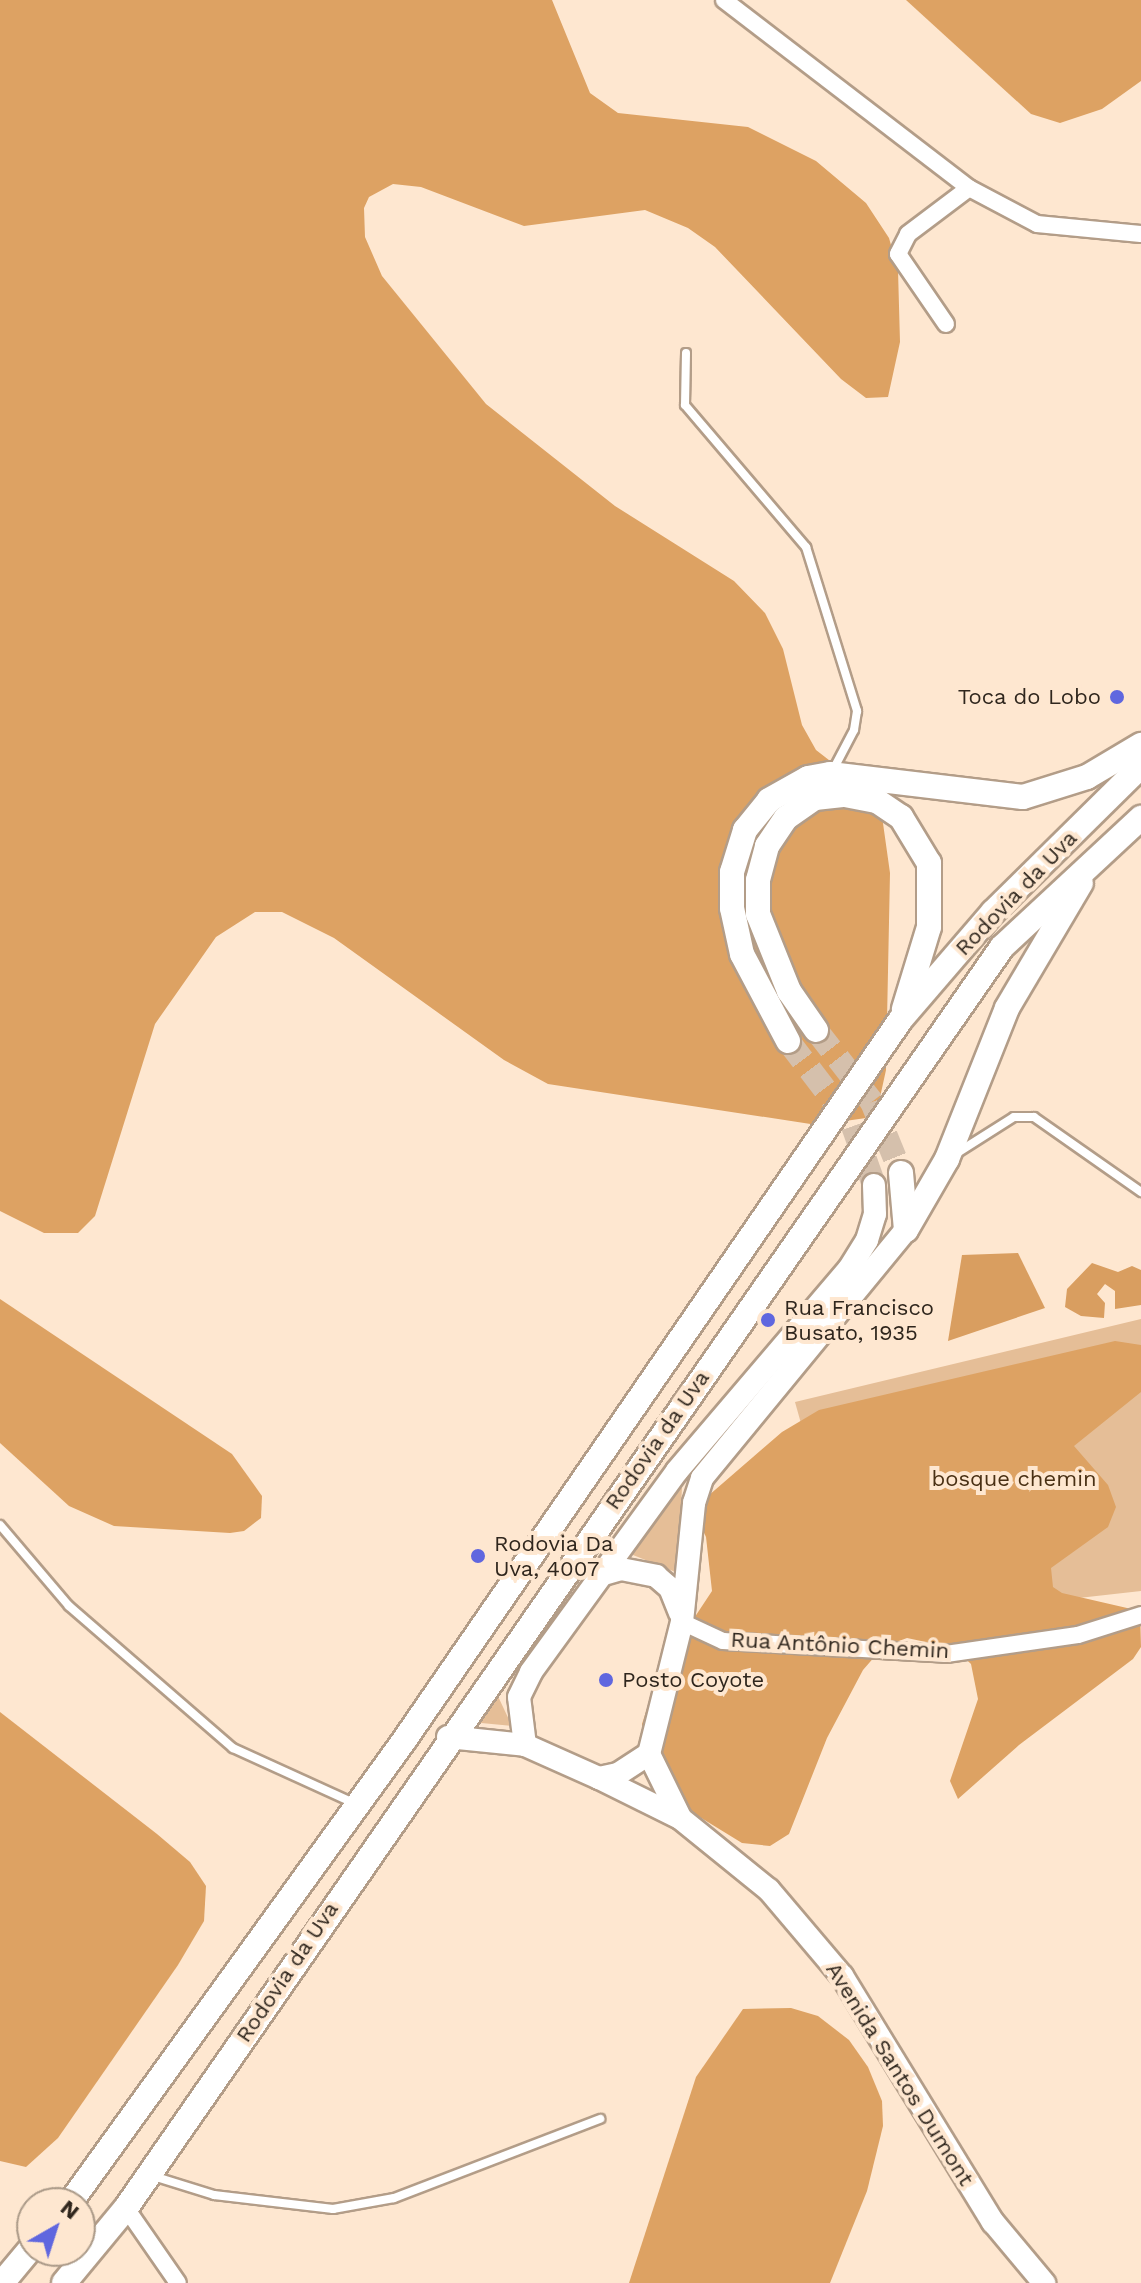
<!DOCTYPE html>
<html>
<head>
<meta charset="utf-8">
<style>
  body { margin:0 }
  #map { position:relative; width:1141px; height:2283px; overflow:hidden; background:#fee7d0; font-family:"Work Sans",sans-serif }
  div>[style] { position:absolute }
  [style*='--x'] { left:calc(var(--x)*1px); top:calc(var(--y)*1px); width:calc(var(--w)*1px); rotate:calc(var(--a)*1deg) }
  .green>* { inset:0; background:#e5be97 }
  .forest>* { inset:0; background:#dda263 }
  .water>* { inset:0; background:#d99e60 }
  .primary-tunnel>* { height:24px; margin-top:-12px; transform-origin:0; background:repeating-linear-gradient(90deg,#d5c0ac 0 24px,transparent 0 36px) }
  .roads { filter:drop-shadow(2px 0 #b39d88) drop-shadow(-2px 0 #b39d88) drop-shadow(0 2px #b39d88) drop-shadow(0 -2px #b39d88) }
  .lane>* { height:8px; margin:-4px; padding:0 4px; transform-origin:4px; border-radius:4px; background:#fff }
  .street>* { height:16px; margin:-8px; padding:0 8px; transform-origin:8px; border-radius:8px; background:#fff }
  .secondary>* { height:22px; margin:-11px; padding:0 11px; transform-origin:11px; border-radius:11px; background:#fff }
  .primary>* { height:24px; margin:-12px; padding:0 12px; transform-origin:12px; border-radius:12px; background:#fff }
  .dots>* { width:22px; height:22px; translate:-50% -50%; box-sizing:border-box; border:4px solid #fee7d0; border-radius:50% }
  span { translate:-50% -50%; white-space:nowrap; text-align:center; line-height:1.15; -webkit-text-stroke:8px #fee7d0; paint-order:stroke }
  .poi-label { font-size:22px; color:#2f261d }
  .right { translate:-100% -50%; text-align:right }
  .left { translate:0 -50%; text-align:left }
  .street-label { font-size:22px; color:#2f261d }
  .park-label { font-size:22px; color:#493014 }
  .north { position:absolute; left:16px; top:2187px; width:80px; height:80px; box-sizing:border-box; background:#fee7d0; border:2px solid #ab9a88; border-radius:50%; rotate:39deg; font-size:22px; font-weight:700; line-height:32px; text-align:center; color:#2f261d }
  .north::after { content:''; display:block; margin:auto; width:28px; height:36px; background:#6067df; clip-path:polygon(50% 0,100% 100%,50% 72%,0 100%) }
</style>
</head>
<body>
<div id="map">
  <div class="green">
    <i style="clip-path:polygon(1141px 1319px,1141px 1591px,857px 1623px,795px 1402px)"></i>
    <i style="clip-path:polygon(682px 1487px,678px 1573px,628px 1553px)"></i>
    <i style="clip-path:polygon(495px 1690px,512px 1726px,471px 1722px)"></i>
  </div>
  <div class="forest">
    <i style="clip-path:polygon(0 0,552px 0,590px 93px,618px 113px,748px 127px,816px 161px,866px 203px,889px 238px,898px 270px,900px 342px,888px 397px,866px 398px,841px 379px,715px 247px,688px 228px,645px 210px,524px 226px,421px 187px,393px 184px,369px 197px,364px 208px,365px 237px,382px 276px,486px 404px,615px 506px,734px 581px,765px 613px,783px 649px,802px 725px,816px 750px,865px 788px,881px 809px,890px 873px,886px 1070px,879px 1102px,866px 1118px,817px 1125px,548px 1084px,504px 1060px,334px 938px,282px 912px,255px 912px,216px 937px,155px 1024px,95px 1216px,78px 1233px,44px 1233px,0 1211px)"></i>
    <i style="clip-path:polygon(906px 0,1141px 0,1141px 81px,1102px 109px,1060px 123px,1031px 114px)"></i>
    <i style="clip-path:polygon(0 1299px,232px 1454px,262px 1496px,261px 1518px,244px 1531px,230px 1533px,114px 1526px,69px 1506px,0 1443px)"></i>
    <i style="clip-path:polygon(1115px 1341px,1141px 1345px,1141px 1392px,1074px 1446px,1108px 1485px,1116px 1507px,1108px 1527px,1051px 1568px,1053px 1587px,1062px 1593px,1140px 1611px,1141px 1647px,1133px 1659px,1019px 1745px,958px 1799px,950px 1781px,978px 1699px,971px 1664px,954px 1648px,907px 1638px,883px 1647px,863px 1670px,827px 1738px,789px 1834px,770px 1846px,742px 1843px,685px 1808px,647px 1757px,642px 1724px,659px 1671px,712px 1591px,706px 1537px,693px 1509px,782px 1432px,819px 1410px)"></i>
    <i style="clip-path:polygon(0 1712px,157px 1834px,190px 1862px,206px 1886px,204px 1921px,178px 1965px,58px 2138px,26px 2167px,0 2161px)"></i>
    <i style="clip-path:polygon(791px 2008px,818px 2016px,849px 2040px,868px 2067px,882px 2101px,883px 2126px,867px 2191px,830px 2283px,629px 2283px,696px 2077px,743px 2009px)"></i>
  </div>
  <div class="water">
    <i style="clip-path:polygon(1018px 1253px,1045px 1308px,948px 1341px,962px 1255px)"></i>
    <i style="clip-path:polygon(1092px 1263px,1118px 1272px,1132px 1266px,1141px 1270px,1141px 1305px,1115px 1309px,1115px 1291px,1105px 1284px,1097px 1294px,1105px 1303px,1104px 1318px,1081px 1316px,1065px 1307px,1067px 1289px)"></i>
  </div>
  <div class="primary-tunnel">
    <i style="--x:816;--y:1030;--w:91;--a:52.1"></i>
    <i style="--x:872;--y:1102;--w:77;--a:67.8"></i>
    <i style="--x:788;--y:1041;--w:107;--a:52.6"></i>
    <i style="--x:853;--y:1126;--w:63;--a:70.4"></i>
  </div>
  <div class="roads">
    <div class="lane">
      <i style="--x:686;--y:353;--w:52;--a:91.1"></i>
      <i style="--x:685;--y:405;--w:187;--a:49.6"></i>
      <i style="--x:806;--y:547;--w:172;--a:72.7"></i>
      <i style="--x:857;--y:711;--w:19;--a:99"></i>
      <i style="--x:854;--y:730;--w:45;--a:117.7"></i>
      <i style="--x:957;--y:1153;--w:67;--a:-32.3"></i>
      <i style="--x:1014;--y:1117;--w:20;--a:0"></i>
      <i style="--x:1034;--y:1117;--w:131;--a:35"></i>
      <i style="--x:0;--y:1525;--w:106;--a:49.6"></i>
      <i style="--x:69;--y:1606;--w:217;--a:40.9"></i>
      <i style="--x:233;--y:1748;--w:135;--a:24.5"></i>
      <i style="--x:153;--y:2176;--w:64;--a:17.3"></i>
      <i style="--x:214;--y:2195;--w:120;--a:6.7"></i>
      <i style="--x:333;--y:2209;--w:62;--a:-10.2"></i>
      <i style="--x:394;--y:2198;--w:221;--a:-21"></i>
    </div>
    <div class="street">
      <i style="--x:724;--y:0;--w:309;--a:37.5"></i>
      <i style="--x:969;--y:188;--w:77;--a:27.9"></i>
      <i style="--x:1037;--y:224;--w:104;--a:5.5"></i>
      <i style="--x:946;--y:324;--w:85;--a:-124.4"></i>
      <i style="--x:898;--y:254;--w:22;--a:-63"></i>
      <i style="--x:908;--y:234;--w:76;--a:-37"></i>
      <i style="--x:682;--y:1622;--w:45;--a:24.9"></i>
      <i style="--x:723;--y:1641;--w:223;--a:3.3"></i>
      <i style="--x:946;--y:1654;--w:133;--a:-8.2"></i>
      <i style="--x:1078;--y:1635;--w:66;--a:-17.6"></i>
      <i style="--x:126;--y:2208;--w:91;--a:55.3"></i>
    </div>
    <div class="secondary">
      <i style="--x:604;--y:1574;--w:18;--a:-16"></i>
      <i style="--x:621;--y:1569;--w:36;--a:11"></i>
      <i style="--x:656;--y:1576;--w:18;--a:41"></i>
      <i style="--x:670;--y:1588;--w:27;--a:68"></i>
      <i style="--x:448;--y:1737;--w:77;--a:5.9"></i>
      <i style="--x:525;--y:1745;--w:81;--a:24"></i>
      <i style="--x:599;--y:1778;--w:90;--a:26.3"></i>
      <i style="--x:680;--y:1818;--w:114;--a:39"></i>
      <i style="--x:769;--y:1890;--w:113;--a:49.7"></i>
      <i style="--x:842;--y:1976;--w:289;--a:58.5"></i>
      <i style="--x:993;--y:2222;--w:80;--a:50.1"></i>
      <i style="--x:525;--y:1745;--w:48;--a:-97.1"></i>
      <i style="--x:519;--y:1697;--w:28;--a:-64"></i>
      <i style="--x:531;--y:1672;--w:248;--a:-54"></i>
      <i style="--x:677;--y:1471;--w:265;--a:-49.6"></i>
      <i style="--x:849;--y:1269;--w:34;--a:-58"></i>
      <i style="--x:867;--y:1240;--w:27;--a:-73"></i>
      <i style="--x:875;--y:1214;--w:29;--a:-92"></i>
      <i style="--x:599;--y:1778;--w:19;--a:-12"></i>
      <i style="--x:618;--y:1774;--w:37;--a:-33"></i>
      <i style="--x:680;--y:1817;--w:70;--a:-116.2"></i>
      <i style="--x:649;--y:1754;--w:136;--a:-76"></i>
      <i style="--x:682;--y:1622;--w:120;--a:-84.2"></i>
      <i style="--x:694;--y:1503;--w:26;--a:-72"></i>
      <i style="--x:702;--y:1478;--w:321;--a:-50.6"></i>
    </div>
    <div class="primary">
      <i style="--x:816;--y:1030;--w:47;--a:-124.7"></i>
      <i style="--x:789;--y:991;--w:83;--a:-111.9"></i>
      <i style="--x:758;--y:914;--w:34;--a:-90"></i>
      <i style="--x:758;--y:880;--w:35;--a:-75"></i>
      <i style="--x:767;--y:846;--w:34;--a:-56"></i>
      <i style="--x:786;--y:818;--w:35;--a:-35"></i>
      <i style="--x:815;--y:798;--w:30;--a:-6"></i>
      <i style="--x:845;--y:795;--w:33;--a:11"></i>
      <i style="--x:877;--y:801;--w:29;--a:34"></i>
      <i style="--x:901;--y:817;--w:54;--a:58.7"></i>
      <i style="--x:929;--y:863;--w:64;--a:90"></i>
      <i style="--x:929;--y:927;--w:86;--a:107"></i>
      <i style="--x:788;--y:1041;--w:98;--a:-117.9"></i>
      <i style="--x:742;--y:954;--w:47;--a:-102.3"></i>
      <i style="--x:732;--y:908;--w:36;--a:-90"></i>
      <i style="--x:732;--y:872;--w:44;--a:-72.8"></i>
      <i style="--x:745;--y:830;--w:38;--a:-51"></i>
      <i style="--x:769;--y:800;--w:45;--a:-29.4"></i>
      <i style="--x:808;--y:778;--w:22;--a:-10"></i>
      <i style="--x:830;--y:774;--w:194;--a:6.8"></i>
      <i style="--x:1023;--y:797;--w:67;--a:-17.4"></i>
      <i style="--x:1087;--y:777;--w:63;--a:-30.7"></i>
      <i style="--x:901;--y:1173;--w:57;--a:85"></i>
      <i style="--x:906;--y:1230;--w:82;--a:-60"></i>
      <i style="--x:947;--y:1159;--w:162;--a:-68.3"></i>
      <i style="--x:1007;--y:1008;--w:145;--a:-59.4"></i>
      <i style="--x:70;--y:2203;--w:569;--a:-54.16"></i>
      <i style="--x:403;--y:1742;--w:878;--a:-55.44"></i>
      <i style="--x:901;--y:1019;--w:141;--a:-49.3"></i>
      <i style="--x:993;--y:912;--w:208;--a:-44.6"></i>
      <i style="--x:2;--y:2283;--w:47;--a:-50.2"></i>
      <i style="--x:64;--y:2283;--w:97;--a:-50.4"></i>
      <i style="--x:126;--y:2208;--w:1535;--a:-55.21"></i>
      <i style="--x:1002;--y:947;--w:190;--a:-42.9"></i>
    </div>
  </div>
  <div class="dots">
    <i style="left:1117px;top:697px;background:#6067df"></i>
    <i style="left:768px;top:1320px;background:#6067df"></i>
    <i style="left:478px;top:1556px;background:#6067df"></i>
    <i style="left:606px;top:1680px;background:#6067df"></i>
  </div>
  <div class="poi-label">
    <span class="right" style="left:1101px;top:697px">Toca do Lobo</span>
    <span class="left" style="left:784px;top:1320px">Rua Francisco<br>Busato, 1935</span>
    <span class="left" style="left:494px;top:1556px">Rodovia Da<br>Uva, 4007</span>
    <span class="left" style="left:622px;top:1680px">Posto Coyote</span>
  </div>
  <div class="street-label">
    <span style="left:1016px;top:893px;rotate:-46deg">Rodovia da Uva</span>
    <span style="left:657px;top:1440px;rotate:-55deg">Rodovia da Uva</span>
    <span style="left:840px;top:1645px;rotate:3deg">Rua Antônio Chemin</span>
    <span style="left:287px;top:1972px;rotate:-56deg">Rodovia da Uva</span>
    <span style="left:900px;top:2074px;rotate:58deg">Avenida Santos Dumont</span>
  </div>
  <div class="park-label">
    <span style="left:1014px;top:1479px">bosque chemin</span>
  </div>
  <div class="north">N</div>
</div>
</body>
</html>
